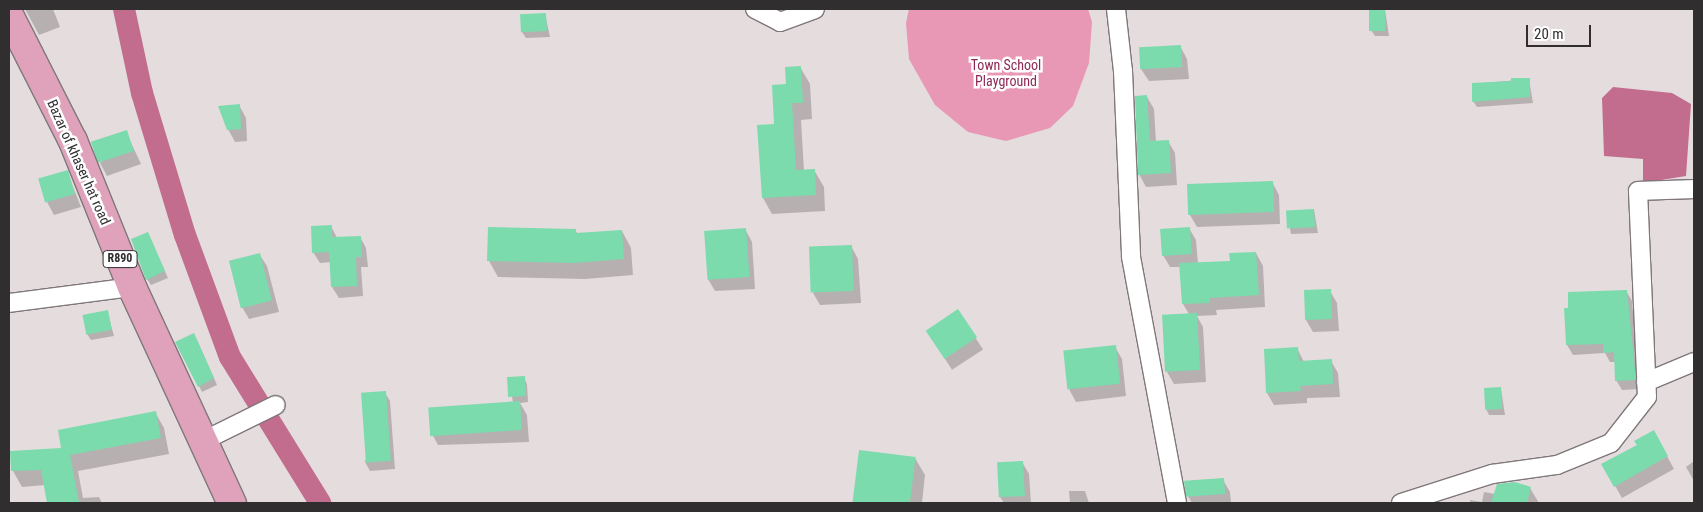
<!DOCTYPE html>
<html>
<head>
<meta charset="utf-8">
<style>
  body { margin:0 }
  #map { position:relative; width:1703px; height:512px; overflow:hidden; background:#e5dcde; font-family:"Roboto Condensed",sans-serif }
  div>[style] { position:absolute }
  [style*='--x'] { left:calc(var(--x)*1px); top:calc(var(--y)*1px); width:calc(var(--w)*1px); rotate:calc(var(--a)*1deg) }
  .green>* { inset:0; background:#e897b4 }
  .water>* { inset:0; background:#c26d8d }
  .shadow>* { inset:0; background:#0003; transform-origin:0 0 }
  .canal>* { height:22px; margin:-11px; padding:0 11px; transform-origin:11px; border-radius:11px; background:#c26d8d }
  .building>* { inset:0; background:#7bdbad; transform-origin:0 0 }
  .roads { filter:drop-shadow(1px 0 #7f777a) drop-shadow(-1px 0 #7f777a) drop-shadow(0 1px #7f777a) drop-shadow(0 -1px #7f777a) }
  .minor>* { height:18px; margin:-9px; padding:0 9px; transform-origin:9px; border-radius:9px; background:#fff }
  .primary>* { height:28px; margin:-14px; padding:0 14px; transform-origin:14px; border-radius:14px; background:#e0a2bb }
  span { translate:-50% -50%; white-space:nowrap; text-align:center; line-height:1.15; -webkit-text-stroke:5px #fff; paint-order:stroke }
  .shield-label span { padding:1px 4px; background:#fff; border:1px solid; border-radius:4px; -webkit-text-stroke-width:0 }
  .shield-label { font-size:12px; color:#312e2f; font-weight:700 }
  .park-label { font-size:14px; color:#8e2856 }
  .street-label { font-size:14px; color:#312e2f }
  .frame { position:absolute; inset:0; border:10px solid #312e2f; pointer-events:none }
  .scale { position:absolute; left:1526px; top:25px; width:65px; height:22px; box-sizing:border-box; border:2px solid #312e2f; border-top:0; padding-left:6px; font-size:15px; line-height:18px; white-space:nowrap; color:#312e2f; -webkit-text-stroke:4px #fff; paint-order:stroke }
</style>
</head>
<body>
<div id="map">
  <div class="green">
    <i style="clip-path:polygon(909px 9px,1088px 9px,1092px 22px,1089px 63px,1073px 106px,1050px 128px,1006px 141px,968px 132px,935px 105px,909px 59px,906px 23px)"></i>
  </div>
  <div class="water">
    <i style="clip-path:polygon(1613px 87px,1672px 93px,1691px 104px,1686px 176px,1643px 183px,1643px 159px,1604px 156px,1602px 98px)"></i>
  </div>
  <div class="shadow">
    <i style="clip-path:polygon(25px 9px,53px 9px,60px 27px,39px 35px)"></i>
    <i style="clip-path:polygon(1370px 9px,1385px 9px,1389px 36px,1375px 36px,1371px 30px)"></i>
    <i style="clip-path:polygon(545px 14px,550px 37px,526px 38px,522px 32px)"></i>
    <i style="clip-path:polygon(1180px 46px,1187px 59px,1189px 79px,1149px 81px,1141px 69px,1140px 49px)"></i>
    <i style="clip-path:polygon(800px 67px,810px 84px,812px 119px,801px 120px,804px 171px,814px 170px,824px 187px,825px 211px,772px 214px,763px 198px,776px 125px,787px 86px)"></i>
    <i style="clip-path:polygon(1529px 79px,1533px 103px,1477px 107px,1473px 101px,1473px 84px)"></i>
    <i style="clip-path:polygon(1147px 97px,1154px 109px,1156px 142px,1168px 141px,1175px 153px,1177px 185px,1146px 187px,1139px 174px)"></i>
    <i style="clip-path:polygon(239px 105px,246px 118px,247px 141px,235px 142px,228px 129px)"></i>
    <i style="clip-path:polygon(126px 132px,141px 164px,107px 176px,100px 163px)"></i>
    <i style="clip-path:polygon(67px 172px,81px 207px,54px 215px,47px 202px)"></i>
    <i style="clip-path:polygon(1272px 182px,1279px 195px,1280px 224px,1197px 227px,1190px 215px,1188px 189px)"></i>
    <i style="clip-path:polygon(1314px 210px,1318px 233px,1291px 234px,1287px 212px)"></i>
    <i style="clip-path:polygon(331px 226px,337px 238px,360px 237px,366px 248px,368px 267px,361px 267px,363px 296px,339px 298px,332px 287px,331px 262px,320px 263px,313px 252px)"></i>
    <i style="clip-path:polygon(1189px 228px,1196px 240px,1198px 264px,1231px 262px,1256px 253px,1263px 266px,1265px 307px,1216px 310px,1217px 315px,1197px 316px,1203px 327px,1206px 382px,1174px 384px,1167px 372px,1189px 314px,1183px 304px,1181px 267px,1170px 267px,1163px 255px)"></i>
    <i style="clip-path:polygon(745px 229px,752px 242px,755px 289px,715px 291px,708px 279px)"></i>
    <i style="clip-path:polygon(575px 230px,578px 234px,622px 231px,631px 248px,633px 275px,585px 279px,498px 277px,489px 261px)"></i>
    <i style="clip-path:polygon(148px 233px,168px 278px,151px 285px,147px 279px)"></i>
    <i style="clip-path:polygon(851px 246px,858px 259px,861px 303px,820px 305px,813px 293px)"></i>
    <i style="clip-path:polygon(259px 254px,267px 266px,279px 312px,249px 319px,242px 307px,230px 262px)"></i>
    <i style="clip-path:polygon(1330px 291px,1337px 303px,1339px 331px,1313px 332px,1306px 320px)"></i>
    <i style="clip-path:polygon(1626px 291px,1632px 301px,1640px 389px,1622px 390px,1616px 380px,1615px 362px,1610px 362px,1605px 353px,1573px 355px,1567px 345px,1566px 309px)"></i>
    <i style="clip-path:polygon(107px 311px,114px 336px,91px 340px,87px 334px)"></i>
    <i style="left:958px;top:311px;width:46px;height:37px;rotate:57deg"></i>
    <i style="clip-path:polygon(197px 340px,217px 385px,202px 392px,199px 386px)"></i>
    <i style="clip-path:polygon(1115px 347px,1122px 359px,1126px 396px,1076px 402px,1069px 389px)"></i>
    <i style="clip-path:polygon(1297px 348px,1304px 362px,1331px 361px,1338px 373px,1340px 397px,1307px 398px,1307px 403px,1274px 405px,1267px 393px,1265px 350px)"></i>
    <i style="clip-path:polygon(509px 378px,524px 378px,527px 384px,528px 402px,520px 403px,527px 415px,529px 442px,438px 445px,431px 432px,513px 403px)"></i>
    <i style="clip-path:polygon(1501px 389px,1505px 415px,1489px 415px,1486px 409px)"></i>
    <i style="clip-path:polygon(385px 393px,390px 401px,395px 469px,370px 471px,365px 462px)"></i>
    <i style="clip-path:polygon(155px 412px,164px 428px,169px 454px,78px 471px,83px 498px,99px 497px,102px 503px,48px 503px,45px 485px,22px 487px,13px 471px)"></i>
    <i style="clip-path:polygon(1654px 432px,1674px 469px,1622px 498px,1603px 465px,1638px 445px)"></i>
    <i style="clip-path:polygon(860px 451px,915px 458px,925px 475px,922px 503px,854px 503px)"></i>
    <i style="clip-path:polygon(1694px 461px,1694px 481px,1686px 467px)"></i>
    <i style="clip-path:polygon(1022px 462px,1029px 474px,1031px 503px,1004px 503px,1000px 497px)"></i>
    <i style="clip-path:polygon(1223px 480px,1230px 492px,1231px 503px,1192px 503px,1188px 496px)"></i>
    <i style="clip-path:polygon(1530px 488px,1539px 503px,1470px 503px,1470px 500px,1482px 502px,1484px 492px,1495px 494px)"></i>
    <i style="clip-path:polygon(1069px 491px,1085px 491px,1089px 503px,1070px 503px)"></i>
  </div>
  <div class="canal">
    <i style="--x:124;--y:9;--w:86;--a:77.9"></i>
    <i style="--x:142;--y:93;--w:148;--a:73.2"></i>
    <i style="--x:185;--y:235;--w:130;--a:69.8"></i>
    <i style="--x:230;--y:357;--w:172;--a:58.3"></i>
  </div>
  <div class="building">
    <i style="left:1369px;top:9px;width:16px;height:22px"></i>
    <i style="left:546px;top:13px;width:18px;height:26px;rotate:87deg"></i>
    <i style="left:1181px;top:45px;width:22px;height:42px;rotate:87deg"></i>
    <i style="clip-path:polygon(801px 66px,803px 103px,792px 103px,796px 170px,815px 169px,816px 195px,762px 198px,757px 125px,774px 124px,772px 85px,786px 84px,785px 67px)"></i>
    <i style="clip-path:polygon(1511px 78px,1530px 78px,1530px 97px,1472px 102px,1472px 83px,1511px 81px)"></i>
    <i style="clip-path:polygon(1147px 95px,1150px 141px,1169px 140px,1171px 173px,1138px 175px,1135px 96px)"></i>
    <i style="clip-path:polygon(240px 104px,241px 129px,227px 130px,218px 106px)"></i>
    <i style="left:127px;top:130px;width:22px;height:38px;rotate:72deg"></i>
    <i style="left:68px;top:170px;width:25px;height:31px;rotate:74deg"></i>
    <i style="left:1273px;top:181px;width:31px;height:86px;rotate:88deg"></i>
    <i style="left:1314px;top:209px;width:18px;height:28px;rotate:87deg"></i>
    <i style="clip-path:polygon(332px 225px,332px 237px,361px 236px,362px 257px,356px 257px,357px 286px,331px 287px,329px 252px,312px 253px,311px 226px)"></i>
    <i style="clip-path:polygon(488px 227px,576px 229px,576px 233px,622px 230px,624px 259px,575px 263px,487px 261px)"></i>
    <i style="left:1190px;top:227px;width:27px;height:30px;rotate:86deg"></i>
    <i style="left:746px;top:228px;width:49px;height:42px;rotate:86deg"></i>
    <i style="clip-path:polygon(148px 232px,165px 271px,146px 280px,131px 239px)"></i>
    <i style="left:852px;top:245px;width:46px;height:43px;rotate:88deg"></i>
    <i style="clip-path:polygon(1256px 252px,1259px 295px,1210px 298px,1210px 303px,1182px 304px,1179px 263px,1230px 261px,1229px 253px)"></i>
    <i style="left:260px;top:253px;width:49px;height:32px;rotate:76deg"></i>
    <i style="left:1331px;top:289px;width:30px;height:27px;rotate:88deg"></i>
    <i style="clip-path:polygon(1627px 290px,1636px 380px,1615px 381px,1614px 352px,1603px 353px,1603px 344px,1566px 345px,1564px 308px,1568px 308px,1568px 292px)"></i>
    <i style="left:958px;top:309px;width:34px;height:39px;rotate:56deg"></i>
    <i style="left:108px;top:310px;width:20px;height:26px;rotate:79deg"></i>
    <i style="left:1197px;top:313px;width:57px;height:35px;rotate:87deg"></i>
    <i style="clip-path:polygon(194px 333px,214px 378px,198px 387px,175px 342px)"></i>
    <i style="left:1116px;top:345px;width:39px;height:53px;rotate:84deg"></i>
    <i style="clip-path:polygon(1298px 347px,1299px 361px,1332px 359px,1333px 384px,1300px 386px,1301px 391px,1266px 393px,1264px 349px)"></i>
    <i style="left:525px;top:376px;width:20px;height:18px;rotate:87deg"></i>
    <i style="left:1501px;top:387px;width:22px;height:17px;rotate:87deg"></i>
    <i style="left:386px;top:391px;width:70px;height:25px;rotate:86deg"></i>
    <i style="left:520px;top:401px;width:29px;height:92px;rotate:86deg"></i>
    <i style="clip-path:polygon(156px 411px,161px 438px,70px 455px,79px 503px,47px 503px,41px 470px,11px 471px,10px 451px,61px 448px,58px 430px)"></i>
    <i style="clip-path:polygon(1654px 430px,1668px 456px,1614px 487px,1601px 464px,1637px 445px,1634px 441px)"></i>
    <i style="left:859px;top:450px;width:57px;height:53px;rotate:7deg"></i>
    <i style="left:1023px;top:461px;width:35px;height:26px;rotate:87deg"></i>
    <i style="left:1224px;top:478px;width:16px;height:40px;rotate:86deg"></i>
    <i style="clip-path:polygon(1515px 482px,1531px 487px,1527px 503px,1491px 503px,1497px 484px)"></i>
  </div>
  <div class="roads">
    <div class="minor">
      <i style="--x:755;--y:9;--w:28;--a:27"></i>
      <i style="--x:780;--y:22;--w:37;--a:-20"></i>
      <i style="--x:1116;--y:9;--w:62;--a:83.6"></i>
      <i style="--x:1123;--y:71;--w:186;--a:87.5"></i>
      <i style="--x:1131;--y:257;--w:250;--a:79.4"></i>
      <i style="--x:9;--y:303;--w:124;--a:-7.4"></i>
      <i style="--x:1646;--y:382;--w:52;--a:-22.6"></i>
      <i style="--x:203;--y:441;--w:81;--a:-26.3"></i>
      <i style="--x:1401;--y:503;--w:96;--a:-17.7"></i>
      <i style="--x:1492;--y:474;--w:66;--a:-7.9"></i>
      <i style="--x:1557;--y:465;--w:58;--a:-22.2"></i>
      <i style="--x:1611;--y:443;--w:58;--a:-52"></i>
      <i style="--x:1647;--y:397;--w:206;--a:-92.5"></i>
      <i style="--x:1638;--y:191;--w:56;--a:-2"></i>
    </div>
    <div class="primary">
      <i style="--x:9;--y:15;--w:141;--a:63.1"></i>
      <i style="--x:73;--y:141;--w:157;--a:68"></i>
      <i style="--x:132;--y:287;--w:238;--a:65.2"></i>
    </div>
  </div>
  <div class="shield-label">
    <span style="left:120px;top:259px">R890</span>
  </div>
  <div class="park-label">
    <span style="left:1006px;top:73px">Town School<br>Playground</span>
  </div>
  <div class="street-label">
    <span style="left:79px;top:162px;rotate:66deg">Bazar of khaser hat road</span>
  </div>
  <div class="frame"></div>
  <div class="scale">20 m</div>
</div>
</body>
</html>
